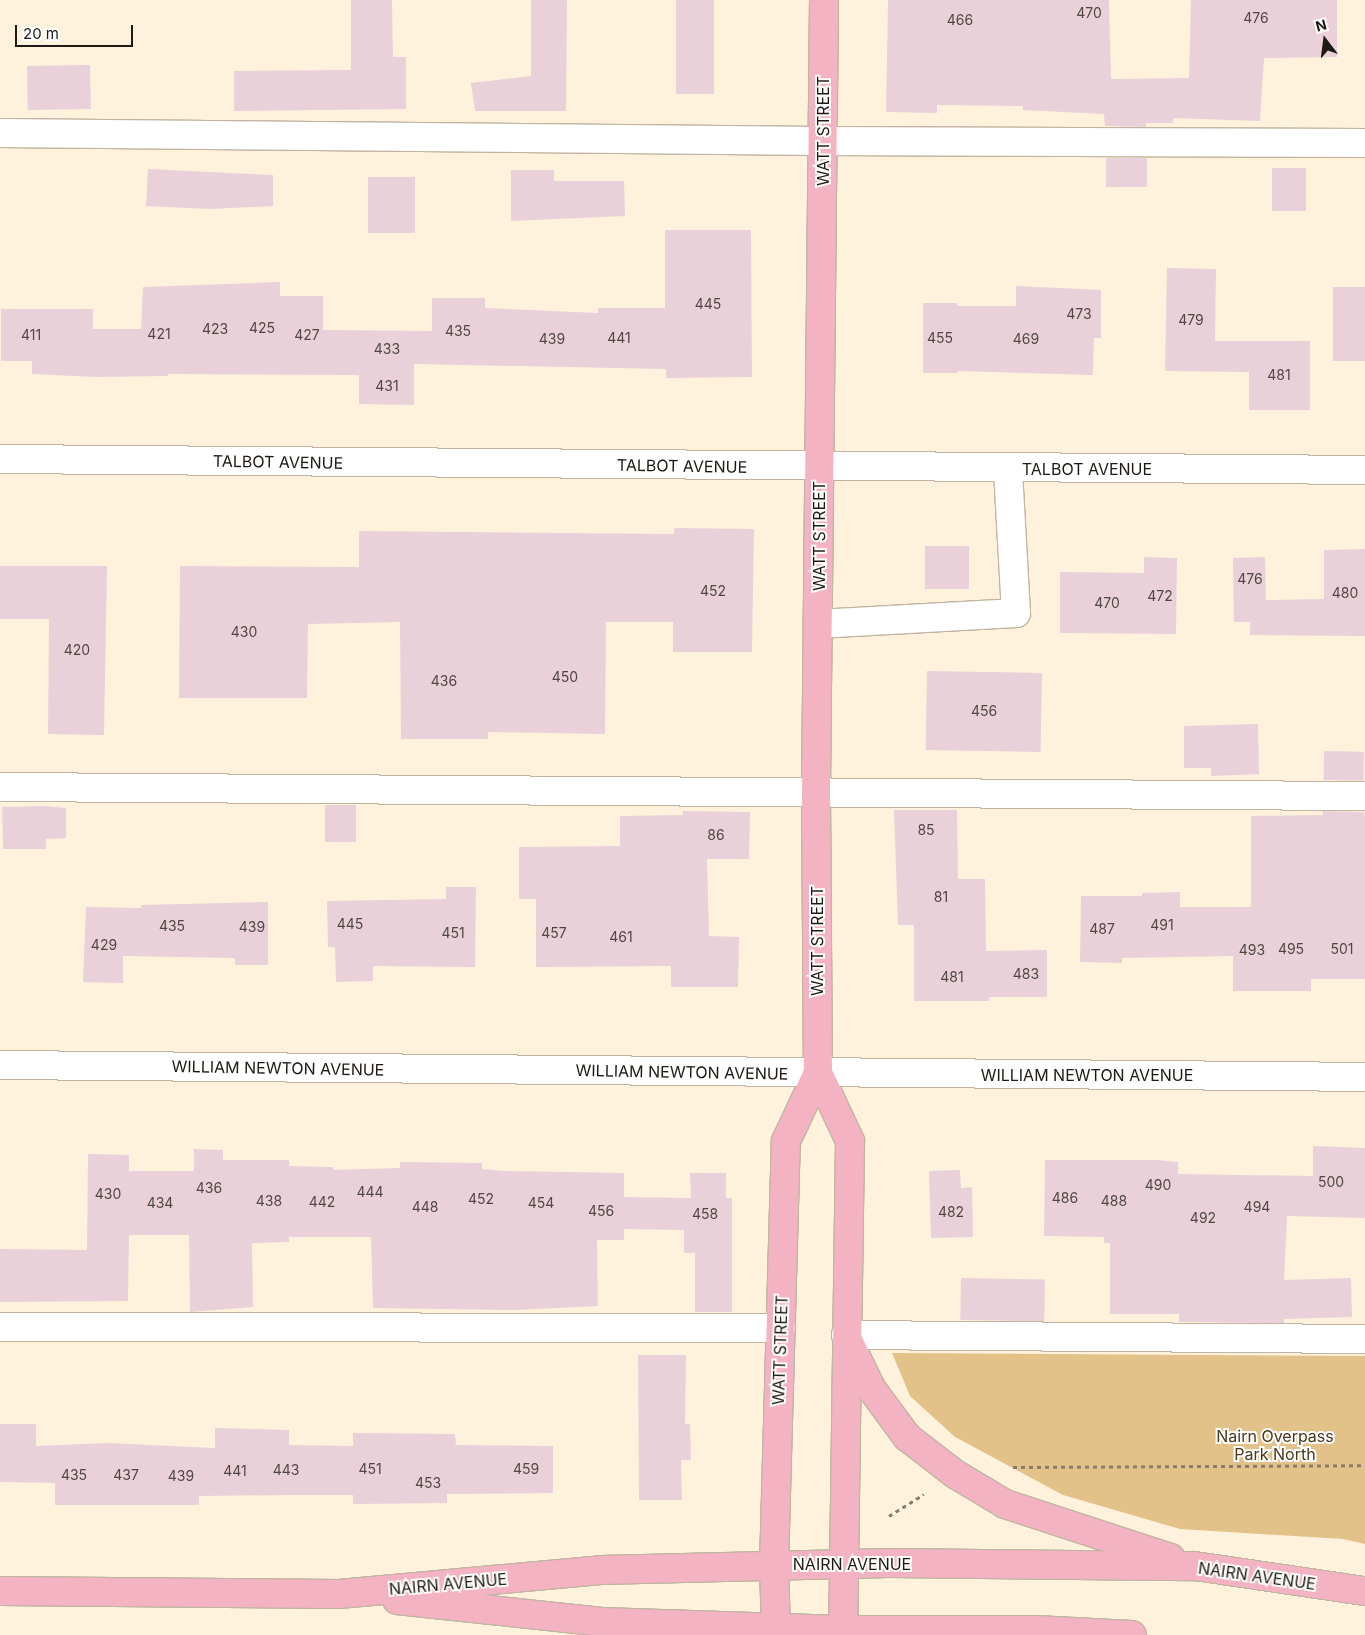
<!DOCTYPE html>
<html>
<head>
<meta charset="utf-8">
<style>
  body { margin:0 }
  #map { position:relative; width:1365px; height:1635px; overflow:hidden; background:#fef2dd; font-family:Inter,sans-serif }
  div>[style] { position:absolute }
  [style*='--x'] { left:calc(var(--x)*1px); top:calc(var(--y)*1px); width:calc(var(--w)*1px); rotate:calc(var(--a)*1deg) }
  .green>* { inset:0; background:#e3c289 }
  .building>* { inset:0; background:#ead0d8; transform-origin:0 0 }
  .path>* { height:3px; margin-top:-1.5px; transform-origin:0; background:repeating-linear-gradient(90deg,#857d70 0 4px,transparent 0 8px) }
  .roads { filter:drop-shadow(1px 0 #c1b5a2) drop-shadow(-1px 0 #c1b5a2) drop-shadow(0 1px #c1b5a2) drop-shadow(0 -1px #c1b5a2) }
  .minor>* { height:28px; margin:-14px; padding:0 14px; transform-origin:14px; border-radius:14px; background:#fff }
  .major>* { height:28px; margin:-14px; padding:0 14px; transform-origin:14px; border-radius:14px; background:#f4b3c2 }
  span { translate:-50% -50%; white-space:nowrap; text-align:center; line-height:1.15; -webkit-text-stroke:4px #fff; paint-order:stroke }
  .number-label { font-size:14px; color:#514844 }
  .number-label span { -webkit-text-stroke-width:0 }
  .street-label { font-size:16px; color:#1e1a13 }
  .park-label { font-size:16px; color:#493819 }
  .north { position:absolute; left:1300px; top:15px; width:50px; height:50px; -webkit-text-stroke:4px #fff; paint-order:stroke; rotate:345deg; font-size:14px; font-weight:700; line-height:20px; text-align:center; color:#1e1a13 }
  .north::after { content:''; display:block; margin:auto; width:18px; height:22px; background:#1e1a13; clip-path:polygon(50% 0,100% 100%,50% 72%,0 100%) }
  .scale { position:absolute; left:15px; top:25px; width:118px; height:22px; box-sizing:border-box; border:2px solid #1e1a13; border-top:0; padding-left:6px; font-size:15px; line-height:18px; white-space:nowrap; color:#1e1a13; -webkit-text-stroke:4px #fff; paint-order:stroke }
</style>
</head>
<body>
<div id="map">
  <div class="green">
    <i style="clip-path:polygon(892px 1353px,1365px 1356px,1365px 1544px,1343px 1539px,1180px 1529px,1063px 1495px,955px 1437px,910px 1396px)"></i>
  </div>
  <div class="building">
    <i style="clip-path:polygon(351px 0,392px 0,393px 57px,406px 57px,406px 109px,234px 111px,234px 71px,351px 70px)"></i>
    <i style="clip-path:polygon(531px 0,567px 0,566px 111px,475px 111px,471px 83px,531px 76px)"></i>
    <i style="left:676px;top:0;width:38px;height:94px"></i>
    <i style="clip-path:polygon(888px 0,1109px 0,1111px 79px,1189px 78px,1191px 0,1337px 0,1337px 57px,1264px 58px,1260px 121px,1173px 118px,1173px 123px,1146px 123px,1146px 127px,1105px 126px,1104px 114px,1023px 110px,1023px 106px,937px 105px,937px 113px,886px 112px)"></i>
    <i style="left:90px;top:65px;width:44px;height:63px;rotate:89deg"></i>
    <i style="left:1106px;top:158px;width:41px;height:29px"></i>
    <i style="left:1306px;top:168px;width:43px;height:34px;rotate:90deg"></i>
    <i style="clip-path:polygon(148px 169px,273px 175px,273px 206px,211px 209px,146px 206px)"></i>
    <i style="clip-path:polygon(511px 170px,554px 170px,554px 181px,624px 181px,625px 216px,511px 221px)"></i>
    <i style="left:368px;top:177px;width:47px;height:56px"></i>
    <i style="clip-path:polygon(665px 230px,751px 230px,752px 377px,666px 378px,666px 369px,414px 364px,414px 405px,359px 404px,359px 375px,168px 374px,168px 376px,95px 377px,32px 374px,32px 361px,1px 361px,1px 309px,93px 309px,93px 329px,141px 329px,143px 287px,280px 282px,280px 296px,323px 296px,323px 330px,432px 331px,432px 298px,485px 298px,485px 308px,598px 313px,598px 308px,665px 308px)"></i>
    <i style="clip-path:polygon(1167px 268px,1216px 269px,1215px 341px,1310px 341px,1310px 410px,1249px 410px,1249px 372px,1165px 371px)"></i>
    <i style="clip-path:polygon(1016px 286px,1101px 290px,1101px 338px,1094px 338px,1093px 375px,958px 371px,958px 373px,923px 373px,923px 303px,957px 303px,957px 306px,1016px 306px)"></i>
    <i style="left:1333px;top:287px;width:32px;height:74px"></i>
    <i style="clip-path:polygon(674px 528px,754px 529px,752px 652px,673px 652px,673px 622px,606px 622px,605px 734px,488px 732px,488px 739px,401px 739px,400px 622px,308px 624px,307px 698px,179px 698px,180px 566px,359px 567px,359px 531px,674px 534px)"></i>
    <i style="left:925px;top:546px;width:44px;height:43px"></i>
    <i style="clip-path:polygon(1365px 549px,1365px 636px,1250px 635px,1250px 622px,1234px 622px,1233px 558px,1265px 557px,1266px 600px,1324px 599px,1324px 550px)"></i>
    <i style="clip-path:polygon(1144px 557px,1177px 558px,1176px 634px,1060px 633px,1060px 572px,1144px 573px)"></i>
    <i style="clip-path:polygon(0 566px,107px 566px,104px 735px,48px 734px,49px 619px,0 619px)"></i>
    <i style="left:927px;top:671px;width:115px;height:79px;rotate:1deg"></i>
    <i style="clip-path:polygon(1258px 724px,1259px 774px,1211px 776px,1211px 768px,1184px 768px,1184px 726px)"></i>
    <i style="left:1324px;top:751px;width:40px;height:29px;rotate:1deg"></i>
    <i style="left:325px;top:805px;width:31px;height:37px"></i>
    <i style="clip-path:polygon(45px 806px,66px 808px,66px 838px,46px 839px,46px 849px,3px 849px,2px 807px)"></i>
    <i style="clip-path:polygon(894px 810px,957px 810px,958px 879px,985px 879px,986px 951px,1047px 950px,1047px 997px,989px 997px,989px 1001px,914px 1001px,914px 925px,898px 925px)"></i>
    <i style="clip-path:polygon(683px 811px,750px 812px,749px 859px,707px 859px,709px 936px,739px 937px,738px 987px,671px 987px,671px 966px,536px 967px,536px 899px,519px 899px,519px 847px,620px 846px,620px 816px,683px 815px)"></i>
    <i style="clip-path:polygon(1323px 811px,1364px 812px,1365px 817px,1365px 979px,1311px 979px,1311px 991px,1233px 991px,1233px 956px,1122px 958px,1122px 963px,1080px 962px,1081px 896px,1142px 896px,1142px 893px,1180px 892px,1180px 907px,1251px 907px,1251px 816px,1323px 815px)"></i>
    <i style="clip-path:polygon(446px 887px,476px 887px,475px 967px,373px 966px,373px 981px,336px 982px,335px 947px,328px 947px,327px 901px,446px 899px)"></i>
    <i style="clip-path:polygon(268px 902px,268px 965px,235px 965px,235px 958px,123px 956px,123px 983px,83px 982px,86px 907px,141px 908px,141px 905px)"></i>
    <i style="clip-path:polygon(1313px 1146px,1365px 1148px,1365px 1218px,1287px 1216px,1284px 1280px,1351px 1278px,1352px 1317px,1284px 1319px,1284px 1323px,1179px 1322px,1179px 1314px,1110px 1314px,1110px 1243px,1104px 1243px,1104px 1237px,1044px 1236px,1045px 1160px,1156px 1160px,1178px 1162px,1178px 1174px,1313px 1176px)"></i>
    <i style="clip-path:polygon(194px 1149px,223px 1150px,223px 1160px,289px 1160px,289px 1166px,333px 1167px,333px 1170px,400px 1168px,400px 1162px,482px 1163px,482px 1169px,505px 1171px,624px 1173px,624px 1197px,691px 1198px,690px 1173px,726px 1173px,726px 1198px,732px 1198px,732px 1312px,695px 1312px,695px 1253px,684px 1253px,684px 1230px,624px 1229px,624px 1240px,597px 1240px,598px 1306px,515px 1310px,373px 1308px,371px 1237px,289px 1237px,289px 1242px,252px 1243px,253px 1307px,190px 1312px,189px 1235px,129px 1235px,128px 1301px,0 1302px,0 1249px,87px 1250px,88px 1154px,129px 1155px,129px 1171px,194px 1171px)"></i>
    <i style="clip-path:polygon(960px 1170px,961px 1188px,972px 1187px,973px 1237px,931px 1238px,929px 1171px)"></i>
    <i style="left:961px;top:1278px;width:84px;height:42px;rotate:1deg"></i>
    <i style="clip-path:polygon(638px 1355px,686px 1355px,685px 1424px,690px 1424px,691px 1460px,681px 1460px,682px 1500px,639px 1500px)"></i>
    <i style="clip-path:polygon(0 1424px,36px 1424px,36px 1446px,107px 1443px,215px 1448px,215px 1428px,289px 1430px,289px 1445px,353px 1446px,353px 1433px,455px 1434px,456px 1445px,553px 1446px,553px 1493px,447px 1494px,447px 1503px,353px 1504px,353px 1495px,288px 1495px,199px 1496px,199px 1505px,55px 1505px,55px 1483px,0 1482px)"></i>
  </div>
  <div class="path">
    <i style="--x:1013;--y:1467;--w:352;--a:-0.3"></i>
    <i style="--x:889;--y:1516;--w:41;--a:-32.2"></i>
  </div>
  <div class="roads">
    <div class="minor">
      <i style="--x:0;--y:133;--w:823;--a:0.56"></i>
      <i style="--x:823;--y:141;--w:542;--a:0.21"></i>
      <i style="--x:0;--y:459;--w:1365;--a:0.46"></i>
      <i style="--x:818;--y:624;--w:198;--a:-3.2"></i>
      <i style="--x:1016;--y:613;--w:144;--a:-93.2"></i>
      <i style="--x:0;--y:787;--w:1365;--a:0.38"></i>
      <i style="--x:0;--y:1065;--w:1365;--a:0.5"></i>
      <i style="--x:0;--y:1327;--w:781;--a:0.07"></i>
      <i style="--x:846;--y:1335;--w:519;--a:0.44"></i>
    </div>
    <div class="major">
      <i style="--x:824;--y:0;--w:793;--a:90.58"></i>
      <i style="--x:816;--y:793;--w:280;--a:89.6"></i>
      <i style="--x:818;--y:1073;--w:75;--a:64.8"></i>
      <i style="--x:850;--y:1141;--w:494;--a:90.8"></i>
      <i style="--x:849;--y:1342;--w:51;--a:64.4"></i>
      <i style="--x:871;--y:1388;--w:61;--a:53.7"></i>
      <i style="--x:907;--y:1437;--w:61;--a:37.6"></i>
      <i style="--x:955;--y:1474;--w:58;--a:31"></i>
      <i style="--x:1005;--y:1504;--w:174;--a:18.1"></i>
      <i style="--x:0;--y:1591;--w:339;--a:0.5"></i>
      <i style="--x:339;--y:1594;--w:263;--a:-5.2"></i>
      <i style="--x:601;--y:1570;--w:288;--a:-1.4"></i>
      <i style="--x:889;--y:1563;--w:306;--a:0.6"></i>
      <i style="--x:1195;--y:1566;--w:172;--a:8.4"></i>
      <i style="--x:397;--y:1600;--w:206;--a:6.1"></i>
      <i style="--x:602;--y:1622;--w:241;--a:1.9"></i>
      <i style="--x:843;--y:1630;--w:193;--a:0"></i>
      <i style="--x:1036;--y:1630;--w:96;--a:3"></i>
      <i style="--x:776;--y:1635;--w:70;--a:-91.6"></i>
      <i style="--x:774;--y:1565;--w:424;--a:-88.4"></i>
      <i style="--x:786;--y:1141;--w:75;--a:-64.8"></i>
    </div>
  </div>
  <div class="number-label">
    <span style="left:1089px;top:13px">470</span>
    <span style="left:1256px;top:18px">476</span>
    <span style="left:960px;top:20px">466</span>
    <span style="left:708px;top:304px">445</span>
    <span style="left:1079px;top:314px">473</span>
    <span style="left:1191px;top:320px">479</span>
    <span style="left:262px;top:328px">425</span>
    <span style="left:215px;top:329px">423</span>
    <span style="left:458px;top:331px">435</span>
    <span style="left:159px;top:334px">421</span>
    <span style="left:31px;top:335px">411</span>
    <span style="left:307px;top:335px">427</span>
    <span style="left:619px;top:338px">441</span>
    <span style="left:940px;top:338px">455</span>
    <span style="left:552px;top:339px">439</span>
    <span style="left:1026px;top:339px">469</span>
    <span style="left:387px;top:349px">433</span>
    <span style="left:1279px;top:375px">481</span>
    <span style="left:387px;top:386px">431</span>
    <span style="left:1250px;top:579px">476</span>
    <span style="left:713px;top:591px">452</span>
    <span style="left:1345px;top:593px">480</span>
    <span style="left:1160px;top:596px">472</span>
    <span style="left:1107px;top:603px">470</span>
    <span style="left:244px;top:632px">430</span>
    <span style="left:77px;top:650px">420</span>
    <span style="left:565px;top:677px">450</span>
    <span style="left:444px;top:681px">436</span>
    <span style="left:984px;top:711px">456</span>
    <span style="left:926px;top:830px">85</span>
    <span style="left:716px;top:835px">86</span>
    <span style="left:941px;top:897px">81</span>
    <span style="left:350px;top:924px">445</span>
    <span style="left:1162px;top:925px">491</span>
    <span style="left:172px;top:926px">435</span>
    <span style="left:252px;top:927px">439</span>
    <span style="left:1102px;top:929px">487</span>
    <span style="left:453px;top:933px">451</span>
    <span style="left:554px;top:933px">457</span>
    <span style="left:621px;top:937px">461</span>
    <span style="left:104px;top:945px">429</span>
    <span style="left:1291px;top:949px">495</span>
    <span style="left:1342px;top:949px">501</span>
    <span style="left:1252px;top:950px">493</span>
    <span style="left:1026px;top:974px">483</span>
    <span style="left:952px;top:977px">481</span>
    <span style="left:1331px;top:1182px">500</span>
    <span style="left:1158px;top:1185px">490</span>
    <span style="left:209px;top:1188px">436</span>
    <span style="left:370px;top:1192px">444</span>
    <span style="left:108px;top:1194px">430</span>
    <span style="left:1065px;top:1198px">486</span>
    <span style="left:481px;top:1199px">452</span>
    <span style="left:269px;top:1201px">438</span>
    <span style="left:1114px;top:1201px">488</span>
    <span style="left:322px;top:1202px">442</span>
    <span style="left:160px;top:1203px">434</span>
    <span style="left:541px;top:1203px">454</span>
    <span style="left:425px;top:1207px">448</span>
    <span style="left:1257px;top:1207px">494</span>
    <span style="left:601px;top:1211px">456</span>
    <span style="left:951px;top:1212px">482</span>
    <span style="left:705px;top:1214px">458</span>
    <span style="left:1203px;top:1218px">492</span>
    <span style="left:370px;top:1469px">451</span>
    <span style="left:526px;top:1469px">459</span>
    <span style="left:286px;top:1470px">443</span>
    <span style="left:235px;top:1471px">441</span>
    <span style="left:74px;top:1475px">435</span>
    <span style="left:126px;top:1475px">437</span>
    <span style="left:181px;top:1476px">439</span>
    <span style="left:428px;top:1483px">453</span>
  </div>
  <div class="street-label">
    <span style="left:823px;top:131px;rotate:-90deg">WATT STREET</span>
    <span style="left:278px;top:462px;rotate:1deg">TALBOT AVENUE</span>
    <span style="left:682px;top:466px;rotate:1deg">TALBOT AVENUE</span>
    <span style="left:1087px;top:469px">TALBOT AVENUE</span>
    <span style="left:819px;top:536px;rotate:-90deg">WATT STREET</span>
    <span style="left:817px;top:941px;rotate:-90deg">WATT STREET</span>
    <span style="left:278px;top:1068px;rotate:1deg">WILLIAM NEWTON AVENUE</span>
    <span style="left:682px;top:1072px;rotate:1deg">WILLIAM NEWTON AVENUE</span>
    <span style="left:1087px;top:1075px">WILLIAM NEWTON AVENUE</span>
    <span style="left:780px;top:1350px;rotate:-88deg">WATT STREET</span>
    <span style="left:852px;top:1564px">NAIRN AVENUE</span>
    <span style="left:1257px;top:1576px;rotate:8deg">NAIRN AVENUE</span>
    <span style="left:448px;top:1584px;rotate:-5deg">NAIRN AVENUE</span>
  </div>
  <div class="park-label">
    <span style="left:1275px;top:1445px">Nairn Overpass<br>Park North</span>
  </div>
  <div class="north">N</div>
  <div class="scale">20 m</div>
</div>
</body>
</html>
